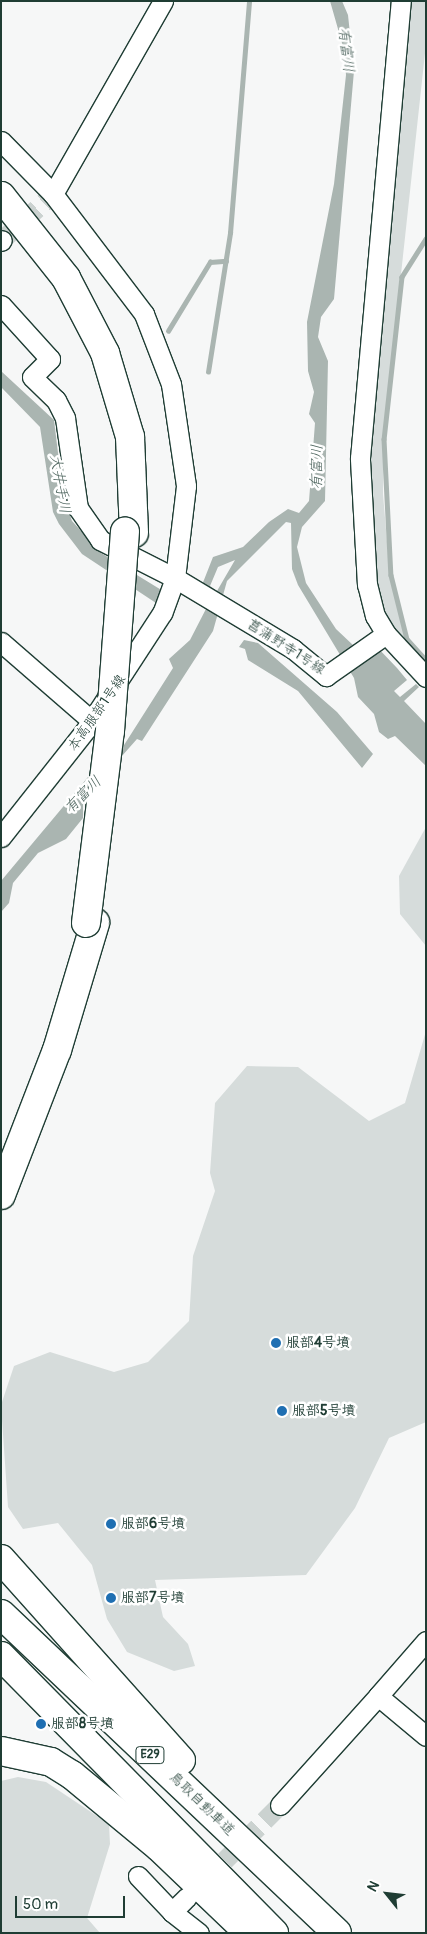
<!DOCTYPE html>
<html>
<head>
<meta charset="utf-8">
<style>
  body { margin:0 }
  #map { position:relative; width:427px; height:1934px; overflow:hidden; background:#f6f7f7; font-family:Pangolin,"Klee One",sans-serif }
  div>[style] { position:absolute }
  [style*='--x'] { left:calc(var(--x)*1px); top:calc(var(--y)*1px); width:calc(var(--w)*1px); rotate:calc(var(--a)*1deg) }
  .green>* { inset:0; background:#d6dcdb }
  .water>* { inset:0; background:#aab5b1 }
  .stream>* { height:4.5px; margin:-2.25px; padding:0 2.25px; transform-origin:2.25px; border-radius:2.25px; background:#aab5b1 }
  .minor-tunnel>* { height:19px; margin-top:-9.5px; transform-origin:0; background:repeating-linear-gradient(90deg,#cbd2d0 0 19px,transparent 0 28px) }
  .roads { filter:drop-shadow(1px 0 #1f3d34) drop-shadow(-1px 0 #1f3d34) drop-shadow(0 1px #1f3d34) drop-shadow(0 -1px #1f3d34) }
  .minor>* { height:19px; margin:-9.5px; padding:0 9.5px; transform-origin:9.5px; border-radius:9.5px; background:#fff }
  .highway>* { height:28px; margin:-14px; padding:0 14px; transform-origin:14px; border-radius:14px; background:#fff }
  .bridges { filter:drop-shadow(1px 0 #1f3d34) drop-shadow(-1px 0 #1f3d34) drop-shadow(0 1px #1f3d34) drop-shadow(0 -1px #1f3d34) }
  .highway-bridge>* { height:28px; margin:-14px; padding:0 14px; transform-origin:14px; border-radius:14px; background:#fff }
  .dots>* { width:14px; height:14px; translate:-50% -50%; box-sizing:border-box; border:2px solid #fff; border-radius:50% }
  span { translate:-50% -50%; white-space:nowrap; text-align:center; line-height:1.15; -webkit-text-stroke:5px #fff; paint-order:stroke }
  .shield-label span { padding:1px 4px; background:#fff; border:1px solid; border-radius:4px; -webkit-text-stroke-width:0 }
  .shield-label { font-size:12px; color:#1f3d34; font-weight:700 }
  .street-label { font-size:14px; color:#1f3d34 }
  .poi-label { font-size:14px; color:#1f3d34; font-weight:700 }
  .left { translate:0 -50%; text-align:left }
  .water-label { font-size:15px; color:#49615a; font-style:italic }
  .frame { position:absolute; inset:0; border:2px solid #1f3d34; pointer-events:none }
  .north { position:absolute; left:362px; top:1869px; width:50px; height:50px; -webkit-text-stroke:4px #fff; paint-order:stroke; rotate:299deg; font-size:14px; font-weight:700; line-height:20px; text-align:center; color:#1f3d34 }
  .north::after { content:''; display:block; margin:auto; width:18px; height:22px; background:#1f3d34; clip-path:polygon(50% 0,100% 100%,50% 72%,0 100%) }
  .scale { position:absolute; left:15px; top:1896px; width:110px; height:22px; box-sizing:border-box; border:2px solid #1f3d34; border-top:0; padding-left:6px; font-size:15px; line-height:18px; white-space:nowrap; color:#1f3d34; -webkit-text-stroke:4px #fff; paint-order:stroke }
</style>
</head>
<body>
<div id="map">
  <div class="green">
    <i style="clip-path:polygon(405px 1px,426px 1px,426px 44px,383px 440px,383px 494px,390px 577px,406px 640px,426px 662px,426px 671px,376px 604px,364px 471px)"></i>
    <i style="clip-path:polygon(426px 827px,426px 946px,400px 914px,399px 876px)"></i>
    <i style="clip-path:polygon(426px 1031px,426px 1422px,389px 1438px,355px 1508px,306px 1575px,155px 1580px,163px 1617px,188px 1644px,195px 1666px,174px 1671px,127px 1652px,107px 1619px,92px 1565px,58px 1523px,23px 1529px,8px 1507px,1px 1405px,14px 1366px,50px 1352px,114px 1372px,148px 1362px,189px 1321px,193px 1256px,215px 1191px,210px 1173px,215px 1103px,247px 1066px,298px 1067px,369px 1121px,405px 1103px)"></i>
    <i style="clip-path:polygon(18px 1777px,46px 1782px,109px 1824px,110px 1844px,87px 1918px,100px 1933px,1px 1933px,1px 1781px)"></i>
  </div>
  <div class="water">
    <i style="clip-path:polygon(evenodd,330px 1px,342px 1px,348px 15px,354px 71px,334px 299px,321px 317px,318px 337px,328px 361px,325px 501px,302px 527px,297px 547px,306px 583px,336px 629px,354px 646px,376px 646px,397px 668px,407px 680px,394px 691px,400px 697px,416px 684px,419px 687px,404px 701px,426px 724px,426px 766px,395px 736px,388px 739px,379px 732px,374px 714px,358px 697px,354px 678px,298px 585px,292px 569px,291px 523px,286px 522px,227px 581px,213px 631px,142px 741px,137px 739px,83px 800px,83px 818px,66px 839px,38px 853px,13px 883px,9px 903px,1px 912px,1px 881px,88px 777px,91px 781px,119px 753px,173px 668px,169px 659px,190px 640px,208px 605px,202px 585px,213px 557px,243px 547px,269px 522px,288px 509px,299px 513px,309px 501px,315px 423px,309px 414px,314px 392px,308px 371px,307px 322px,334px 184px,346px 75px,344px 50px,330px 1px,235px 560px,217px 591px,210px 586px,218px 567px,235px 560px)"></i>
    <i style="clip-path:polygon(1px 371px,54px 420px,63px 494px,72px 521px,101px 553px,163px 591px,156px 603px,82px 554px,59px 524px,53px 512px,40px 427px,1px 387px)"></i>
    <i style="clip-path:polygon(244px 640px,258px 643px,337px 712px,373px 754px,362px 768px,298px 691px,248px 660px,245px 649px,239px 647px)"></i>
  </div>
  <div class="stream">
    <i style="--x:426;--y:239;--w:45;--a:122.3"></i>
    <i style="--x:402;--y:277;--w:163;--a:96.3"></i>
    <i style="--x:384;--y:439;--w:136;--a:87.1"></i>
    <i style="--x:391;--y:575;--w:66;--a:76"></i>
    <i style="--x:407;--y:639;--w:28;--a:48"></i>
    <i style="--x:168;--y:331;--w:81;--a:-58.7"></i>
    <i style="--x:210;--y:262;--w:16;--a:-4"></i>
    <i style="--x:208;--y:372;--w:141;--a:-81"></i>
    <i style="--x:230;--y:233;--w:233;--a:-85.3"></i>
  </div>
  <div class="minor-tunnel">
    <i style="--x:2;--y:240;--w:69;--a:-42"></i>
    <i style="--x:205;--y:1880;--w:106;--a:-45"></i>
  </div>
  <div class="roads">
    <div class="minor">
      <i style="--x:1;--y:141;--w:74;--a:45.5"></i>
      <i style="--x:53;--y:194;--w:151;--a:52.8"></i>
      <i style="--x:144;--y:314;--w:75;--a:68.9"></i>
      <i style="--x:171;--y:384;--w:103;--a:81.6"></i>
      <i style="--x:186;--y:486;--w:93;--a:96.8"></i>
      <i style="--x:175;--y:578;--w:37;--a:110"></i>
      <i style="--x:162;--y:613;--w:137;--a:123.1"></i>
      <i style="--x:87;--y:728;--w:139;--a:128.3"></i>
      <i style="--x:53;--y:194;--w:222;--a:-60.3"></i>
      <i style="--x:1;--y:241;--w:1;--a:-45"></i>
      <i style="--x:1;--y:305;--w:73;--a:47.8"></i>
      <i style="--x:50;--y:359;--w:25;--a:135"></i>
      <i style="--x:32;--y:377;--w:33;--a:44"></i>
      <i style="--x:56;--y:400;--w:20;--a:63"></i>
      <i style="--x:65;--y:418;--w:91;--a:81.8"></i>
      <i style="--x:78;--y:508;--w:39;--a:55"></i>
      <i style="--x:100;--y:540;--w:84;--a:26.9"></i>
      <i style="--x:175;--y:578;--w:138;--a:31"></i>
      <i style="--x:293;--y:649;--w:43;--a:39.3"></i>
      <i style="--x:326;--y:676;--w:73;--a:-35"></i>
      <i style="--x:386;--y:634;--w:59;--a:47.1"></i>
      <i style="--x:386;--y:634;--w:21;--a:-121"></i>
      <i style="--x:375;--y:616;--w:32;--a:-104"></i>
      <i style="--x:367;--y:585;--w:127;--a:-93.2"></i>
      <i style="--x:360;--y:458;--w:459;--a:-84.9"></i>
      <i style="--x:1;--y:642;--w:121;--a:41"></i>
      <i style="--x:426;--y:1641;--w:73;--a:131.1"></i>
      <i style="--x:378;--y:1696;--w:62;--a:39.8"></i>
      <i style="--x:280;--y:1805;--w:147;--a:-48"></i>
      <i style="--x:138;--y:1876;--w:50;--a:46.6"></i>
      <i style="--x:172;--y:1912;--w:34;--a:38"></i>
      <i style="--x:172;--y:1912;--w:21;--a:-45"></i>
    </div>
    <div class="highway">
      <i style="--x:1;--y:196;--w:105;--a:51.6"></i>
      <i style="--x:66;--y:278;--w:85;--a:62.5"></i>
      <i style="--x:105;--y:353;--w:88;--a:73.4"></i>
      <i style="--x:130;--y:437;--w:96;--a:87.6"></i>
      <i style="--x:1;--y:1195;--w:155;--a:-68.9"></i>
      <i style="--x:57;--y:1050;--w:133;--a:-73.3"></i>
      <i style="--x:1;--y:1559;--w:270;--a:48.2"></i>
      <i style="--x:1;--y:1614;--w:463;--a:43.5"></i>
      <i style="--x:1;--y:1656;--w:389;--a:45.4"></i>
      <i style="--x:1;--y:1751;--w:51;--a:12.4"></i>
      <i style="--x:51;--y:1762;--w:25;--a:32"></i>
      <i style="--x:72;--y:1775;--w:113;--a:39.6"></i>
      <i style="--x:159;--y:1847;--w:123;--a:43.7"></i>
    </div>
  </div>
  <div class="bridges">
    <div class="highway-bridge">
      <i style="--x:86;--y:923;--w:193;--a:-82.9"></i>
      <i style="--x:110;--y:731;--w:200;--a:-85.7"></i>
    </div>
  </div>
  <div class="dots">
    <i style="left:276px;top:1343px;background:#1f6fb2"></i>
    <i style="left:282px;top:1411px;background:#1f6fb2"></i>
    <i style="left:111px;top:1524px;background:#1f6fb2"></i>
    <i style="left:111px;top:1598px;background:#1f6fb2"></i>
    <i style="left:41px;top:1724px;background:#1f6fb2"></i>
  </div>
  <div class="shield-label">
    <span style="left:150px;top:1755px">E29</span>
  </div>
  <div class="street-label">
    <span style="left:286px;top:647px;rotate:33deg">菖蒲野寺1号線</span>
    <span style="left:97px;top:713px;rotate:-55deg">本高服部1号線</span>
    <span style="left:202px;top:1804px;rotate:44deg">鳥取自動車道</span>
  </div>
  <div class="poi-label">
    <span class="left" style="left:286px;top:1343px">服部4号墳</span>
    <span class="left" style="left:292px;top:1411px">服部5号墳</span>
    <span class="left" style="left:121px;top:1524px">服部6号墳</span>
    <span class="left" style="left:121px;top:1598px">服部7号墳</span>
    <span class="left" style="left:51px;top:1724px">服部8号墳</span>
  </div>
  <div class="water-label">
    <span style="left:346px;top:50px;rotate:83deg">有富川</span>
    <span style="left:317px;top:467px;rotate:-89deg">有富川</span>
    <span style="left:60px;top:484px;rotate:80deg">大井手川</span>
    <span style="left:83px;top:795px;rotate:-45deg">有富川</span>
  </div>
  <div class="frame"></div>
  <div class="north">N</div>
  <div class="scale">50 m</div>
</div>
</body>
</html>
